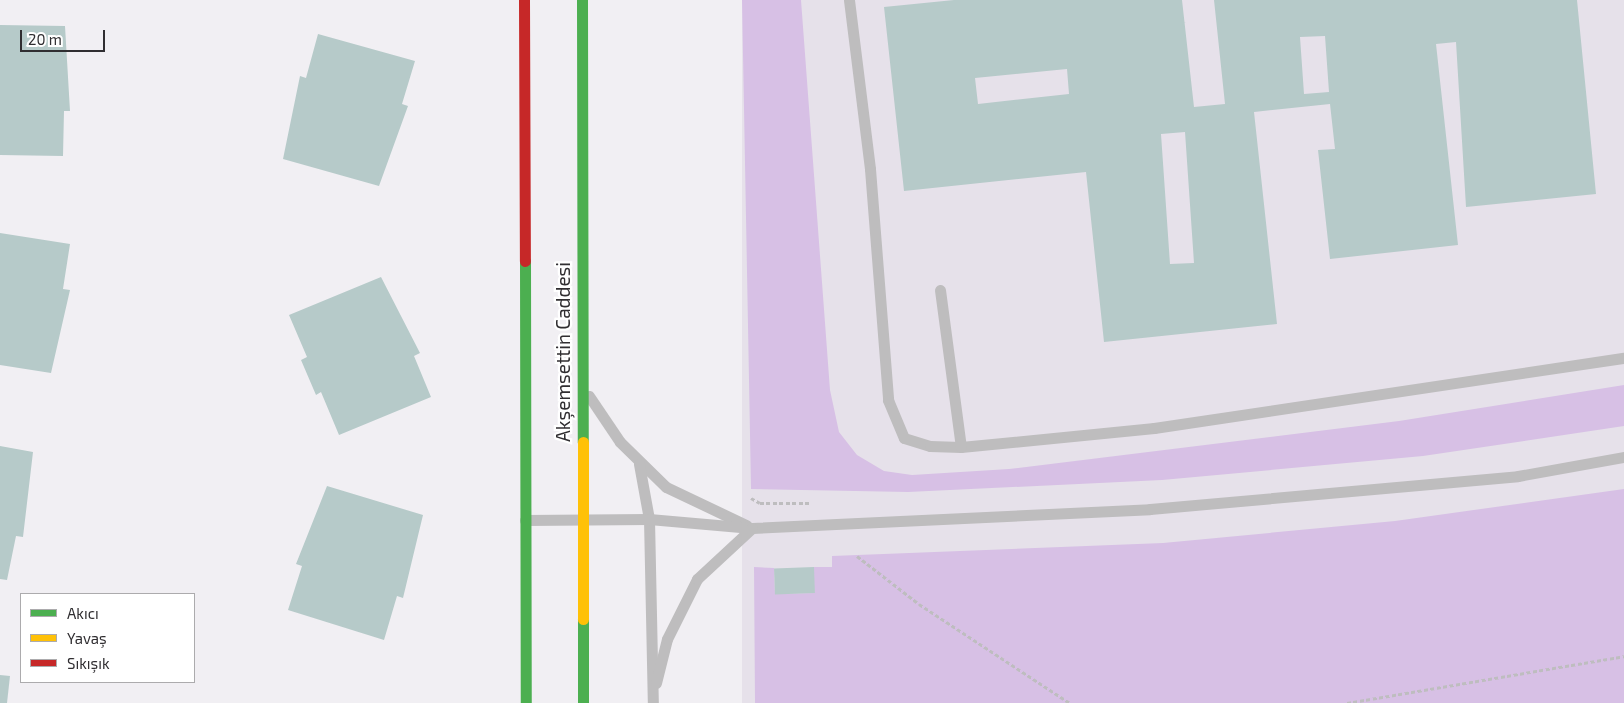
<!DOCTYPE html>
<html>
<head>
<meta charset="utf-8">
<style>
  body { margin:0 }
  #map { position:relative; width:1624px; height:703px; overflow:hidden; background:#f1eff3; font-family:"Exo 2",sans-serif }
  div>[style] { position:absolute }
  [style*='--x'] { left:calc(var(--x)*1px); top:calc(var(--y)*1px); width:calc(var(--w)*1px); rotate:calc(var(--a)*1deg) }
  .built>* { inset:0; background:#e6e1ea; transform-origin:0 0 }
  .forest>* { inset:0; background:#d7c0e5 }
  .building>* { inset:0; background:#b6cac9; transform-origin:0 0 }
  .path>* { height:3px; margin-top:-1.5px; transform-origin:0; background:repeating-linear-gradient(90deg,#bebdbf 0 4px,transparent 0 6.5px) }
  .lane>* { height:11px; margin:-5.5px; padding:0 5.5px; transform-origin:5.5px; border-radius:5.5px; background:#bebdbe }
  .fast>* { height:11px; margin:-5.5px; padding:0 5.5px; transform-origin:5.5px; border-radius:5.5px; background:#4caf50 }
  .slow>* { height:11px; margin:-5.5px; padding:0 5.5px; transform-origin:5.5px; border-radius:5.5px; background:#ffc107 }
  .jam>* { height:11px; margin:-5.5px; padding:0 5.5px; transform-origin:5.5px; border-radius:5.5px; background:#c62828 }
  span { translate:-50% -50%; white-space:nowrap; text-align:center; line-height:1.15; -webkit-text-stroke:4.5px #fff; paint-order:stroke }
  .street-label { font-size:19px; color:#302e31 }
  .legend { position:absolute; left:20px; top:593px; width:175px; height:90px; box-sizing:border-box; background:#fff; border:1px solid #acabad; margin:0; padding:6px 9px; list-style:none; font-size:15px; color:#302e31 }
  .legend li { display:flex; align-items:center; gap:10px; height:25px }
  .legend b { width:25px; border:1px solid #acabad }
  .scale { position:absolute; left:20px; top:30px; width:85px; height:22px; box-sizing:border-box; border:2px solid #302e31; border-top:0; padding-left:6px; font-size:15px; line-height:18px; white-space:nowrap; color:#302e31; -webkit-text-stroke:4px #fff; paint-order:stroke }
</style>
</head>
<body>
<div id="map">
  <div class="built">
    <i style="left:742px;top:0;width:882px;height:703px"></i>
  </div>
  <div class="forest">
    <i style="clip-path:polygon(742px 0,801px 0,830px 390px,839px 432px,857px 455px,884px 471px,912px 475px,1009px 469px,1399px 421px,1624px 385px,1624px 426px,1423px 456px,1162px 480px,908px 492px,751px 489px)"></i>
    <i style="clip-path:polygon(1624px 489px,1624px 703px,755px 703px,754px 567px,774px 568px,775px 594px,814px 593px,814px 567px,832px 567px,832px 556px,1163px 543px,1395px 521px)"></i>
  </div>
  <div class="building">
    <i style="clip-path:polygon(evenodd,954px 0,1182px 0,1194px 107px,1225px 104px,1214px 0,1577px 0,1596px 194px,1466px 207px,1456px 42px,1436px 44px,1458px 245px,1330px 259px,1318px 150px,1335px 149px,1330px 104px,1254px 112px,1277px 324px,1104px 342px,1086px 172px,904px 191px,884px 7px,954px 0,1325px 36px,1329px 92px,1304px 94px,1300px 37px,1325px 36px,954px 0,1067px 69px,1069px 94px,978px 104px,975px 78px,1067px 69px,954px 0,1185px 132px,1194px 263px,1170px 264px,1161px 134px,1185px 132px)"></i>
    <i style="clip-path:polygon(0 25px,65px 26px,70px 111px,64px 111px,63px 156px,0 155px)"></i>
    <i style="clip-path:polygon(318px 34px,415px 61px,402px 104px,408px 106px,379px 186px,283px 159px,300px 76px,306px 78px)"></i>
    <i style="clip-path:polygon(0 233px,70px 244px,63px 289px,70px 290px,51px 373px,0 365px)"></i>
    <i style="clip-path:polygon(381px 277px,420px 353px,414px 356px,431px 397px,339px 435px,321px 392px,316px 395px,301px 360px,307px 357px,289px 315px)"></i>
    <i style="clip-path:polygon(0 446px,33px 452px,23px 537px,16px 536px,7px 580px,0 579px)"></i>
    <i style="clip-path:polygon(327px 486px,423px 515px,403px 598px,397px 596px,384px 640px,288px 610px,302px 566px,296px 564px)"></i>
    <i style="left:814px;top:567px;width:26px;height:40px;rotate:88deg"></i>
    <i style="clip-path:polygon(0 675px,10px 676px,7px 703px,0 703px)"></i>
  </div>
  <div class="path">
    <i style="--x:751;--y:498;--w:10;--a:29"></i>
    <i style="--x:760;--y:503;--w:52;--a:0"></i>
    <i style="--x:857;--y:556;--w:78;--a:37.7"></i>
    <i style="--x:919;--y:604;--w:181;--a:33.3"></i>
    <i style="--x:1347;--y:703;--w:281;--a:-9.6"></i>
  </div>
  <div class="lane">
    <i style="--x:849;--y:0;--w:170;--a:82.9"></i>
    <i style="--x:870;--y:169;--w:232;--a:85.5"></i>
    <i style="--x:888;--y:400;--w:41;--a:67.2"></i>
    <i style="--x:904;--y:438;--w:27;--a:17"></i>
    <i style="--x:930;--y:446;--w:31;--a:2"></i>
    <i style="--x:961;--y:447;--w:194;--a:-5.6"></i>
    <i style="--x:1154;--y:428;--w:475;--a:-8.5"></i>
    <i style="--x:940;--y:290;--w:158;--a:82.4"></i>
    <i style="--x:589;--y:396;--w:55;--a:56"></i>
    <i style="--x:620;--y:442;--w:64;--a:44.4"></i>
    <i style="--x:666;--y:487;--w:89;--a:25.4"></i>
    <i style="--x:639;--y:464;--w:56;--a:79.7"></i>
    <i style="--x:649;--y:519;--w:184;--a:88.8"></i>
    <i style="--x:525;--y:520;--w:124;--a:-0.5"></i>
    <i style="--x:649;--y:519;--w:103;--a:5"></i>
    <i style="--x:752;--y:528;--w:398;--a:-2.7"></i>
    <i style="--x:1150;--y:509;--w:369;--a:-5.1"></i>
    <i style="--x:1518;--y:476;--w:108;--a:-10.2"></i>
    <i style="--x:656;--y:683;--w:45;--a:-76"></i>
    <i style="--x:667;--y:639;--w:67;--a:-63.4"></i>
    <i style="--x:697;--y:579;--w:75;--a:-42.8"></i>
  </div>
  <div class="fast">
    <i style="--x:582;--y:0;--w:442;--a:89.9"></i>
    <i style="--x:525;--y:261;--w:442;--a:89.9"></i>
    <i style="--x:583;--y:619;--w:84;--a:90"></i>
  </div>
  <div class="slow">
    <i style="--x:583;--y:442;--w:177;--a:90"></i>
  </div>
  <div class="jam">
    <i style="--x:524;--y:0;--w:261;--a:89.8"></i>
  </div>
  <div class="street-label">
    <span style="left:563px;top:352px;rotate:-90deg">Akşemsettin Caddesi</span>
  </div>
  <ul class="legend">
  <li><b style="height:6px;background:#4caf50"></b>Akıcı</li>
  <li><b style="height:6px;background:#ffc107"></b>Yavaş</li>
  <li><b style="height:6px;background:#c62828"></b>Sıkışık</li>
  </ul>
  <div class="scale">20 m</div>
</div>
</body>
</html>
